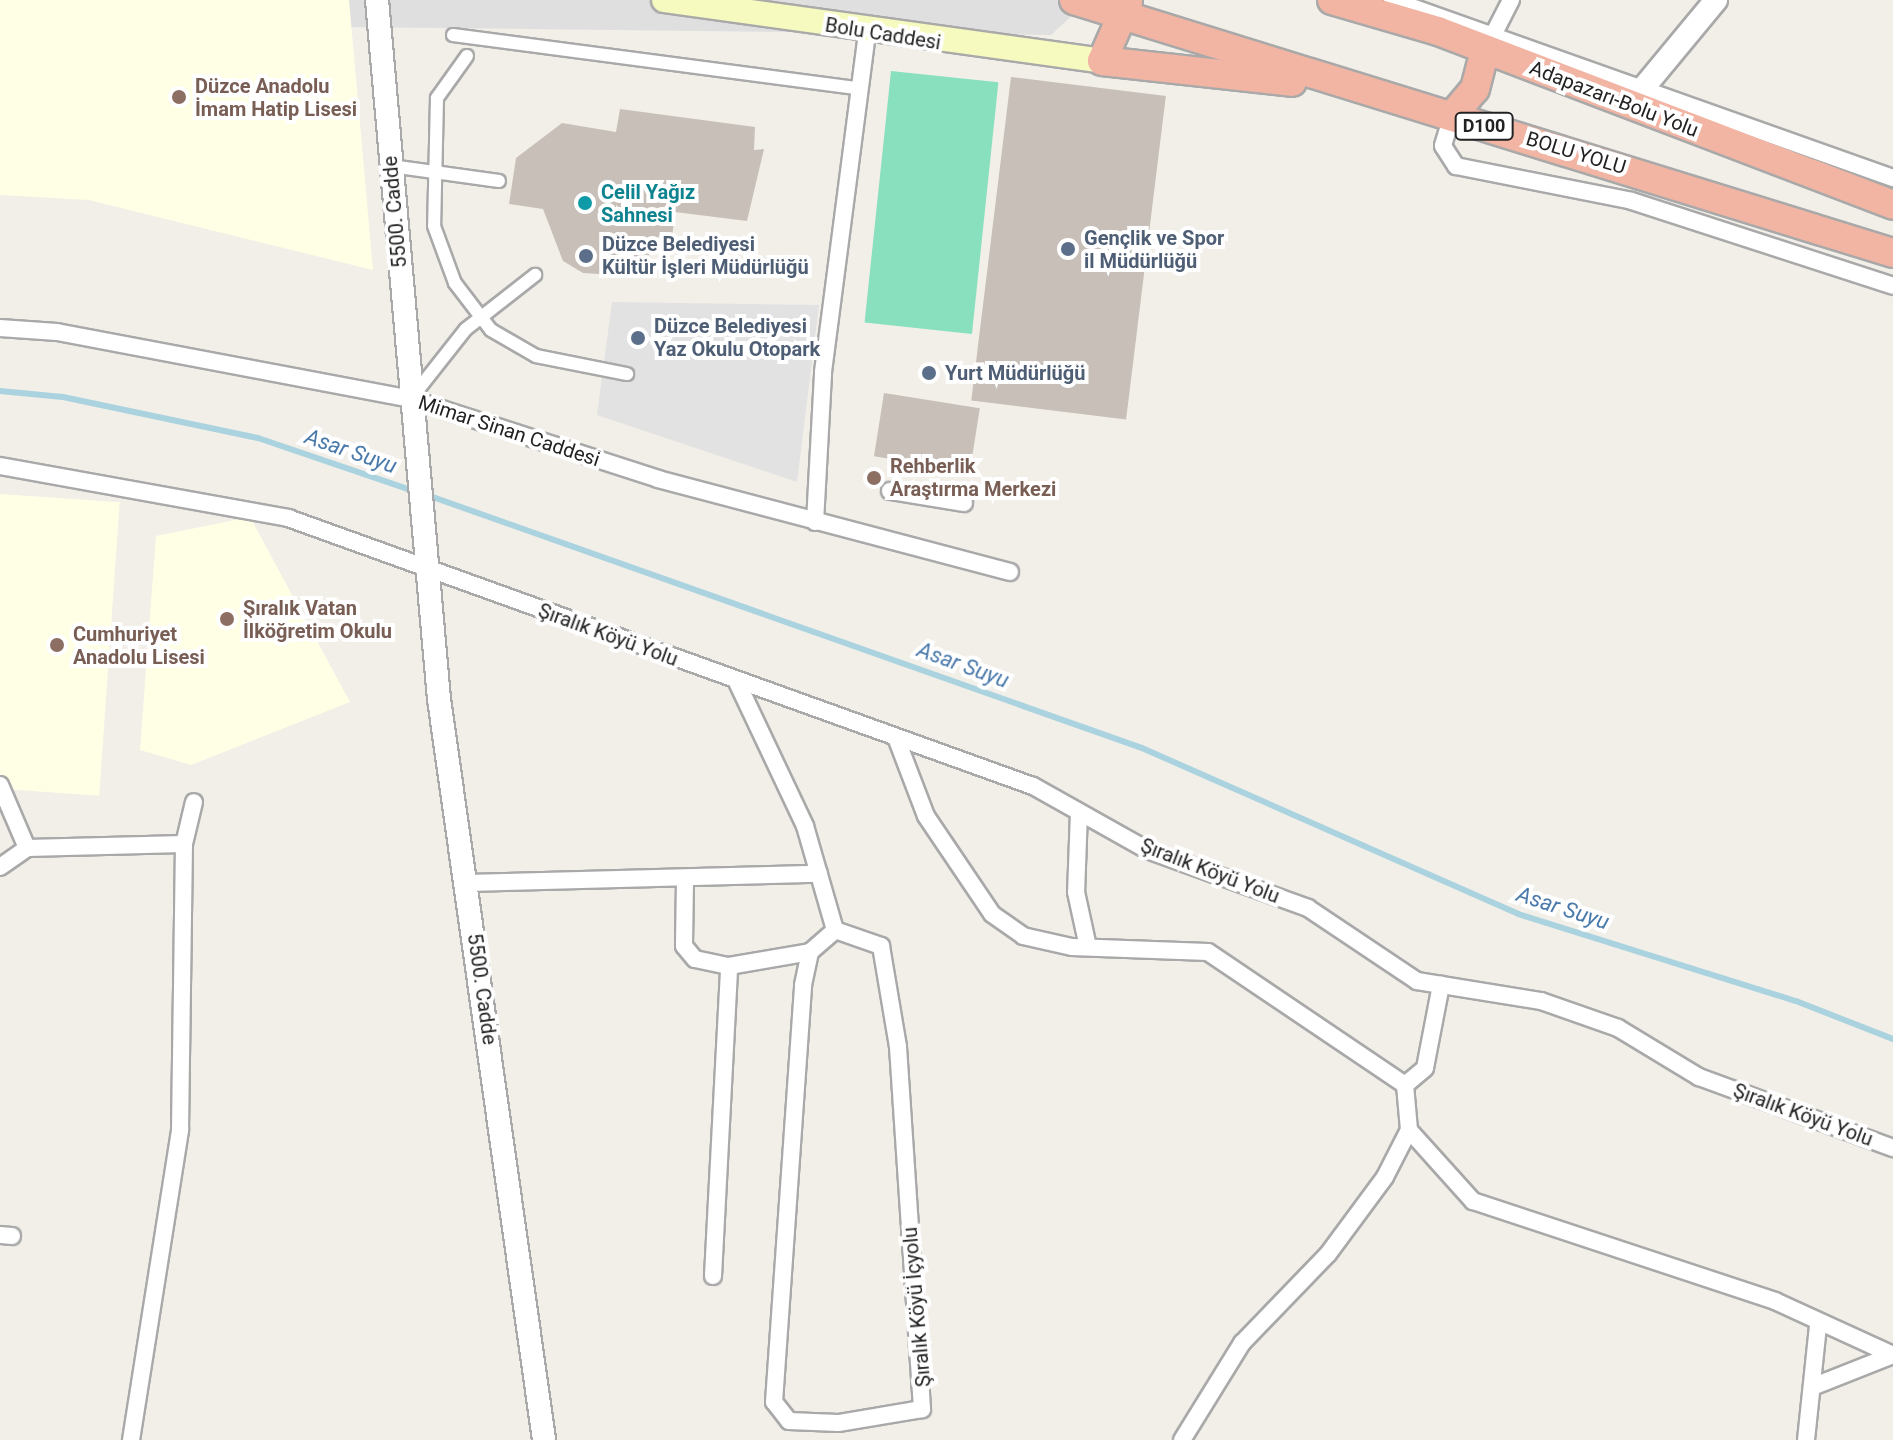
<!DOCTYPE html>
<html>
<head>
<meta charset="utf-8">
<style>
  body { margin:0 }
  #map { position:relative; width:1893px; height:1440px; overflow:hidden; background:#f2efe9; font-family:Roboto,sans-serif }
  div>[style] { position:absolute }
  [style*='--x'] { left:calc(var(--x)*1px); top:calc(var(--y)*1px); width:calc(var(--w)*1px); rotate:calc(var(--a)*1deg) }
  .residential>* { inset:0; background:#e0dfdf }
  .education>* { inset:0; background:#ffffe5; transform-origin:0 0 }
  .pitch>* { inset:0; background:#88e0be; transform-origin:0 0 }
  .parking>* { inset:0; background:#e2e2e2 }
  .stream>* { height:6px; margin:-3px; padding:0 3px; transform-origin:3px; border-radius:3px; background:#aad3df }
  .building>* { inset:0; background:#c7bfb8; transform-origin:0 0 }
  .roads { filter:drop-shadow(2px 0 #a9a9a9) drop-shadow(-2px 0 #a9a9a9) drop-shadow(0 2px #a9a9a9) drop-shadow(0 -2px #a9a9a9) }
  .pedestrian>* { height:12px; margin:-6px; padding:0 6px; transform-origin:6px; border-radius:6px; background:#fff }
  .minor>* { height:16px; margin:-8px; padding:0 8px; transform-origin:8px; border-radius:8px; background:#fff }
  .tertiary>* { height:22px; margin:-11px; padding:0 11px; transform-origin:11px; border-radius:11px; background:#fff }
  .secondary>* { height:24px; margin:-12px; padding:0 12px; transform-origin:12px; border-radius:12px; background:#f7fabf }
  .trunk>* { height:28px; margin:-14px; padding:0 14px; transform-origin:14px; border-radius:14px; background:#f2b4a3 }
  .dots>* { width:22px; height:22px; translate:-50% -50%; box-sizing:border-box; border:4px solid #fff; border-radius:50% }
  span { translate:-50% -50%; white-space:nowrap; text-align:center; line-height:1.15; -webkit-text-stroke:8px #fff; paint-order:stroke }
  .shield-label span { padding:2px 6px; background:#fff; border:2px solid; border-radius:6px; -webkit-text-stroke-width:0 }
  .shield-label { font-size:18px; color:#222; font-weight:700 }
  .street-label { font-size:20px; color:#222 }
  .education-label { font-size:20px; color:#785e54; font-weight:700 }
  .left { translate:0 -50%; text-align:left }
  .culture-label { font-size:20px; color:#0d838f; font-weight:700 }
  .service-label { font-size:20px; color:#4e5e75; font-weight:700 }
  .water-label { font-size:22px; color:#4a7aab; font-style:italic }
</style>
</head>
<body>
<div id="map">
  <div class="residential">
    <i style="clip-path:polygon(0 0,1089px 0,1051px 35px,0 23px)"></i>
  </div>
  <div class="education">
    <i style="clip-path:polygon(0 0,349px 0,373px 270px,89px 200px,0 195px)"></i>
    <i style="left:0;top:494px;width:120px;height:294px;rotate:4deg"></i>
    <i style="clip-path:polygon(250px 517px,350px 702px,191px 765px,140px 750px,156px 536px)"></i>
  </div>
  <div class="pitch">
    <i style="left:891px;top:71px;width:108px;height:253px;rotate:6deg"></i>
  </div>
  <div class="parking">
    <i style="clip-path:polygon(612px 302px,819px 305px,797px 482px,597px 415px)"></i>
  </div>
  <div class="stream">
    <i style="--x:0;--y:391;--w:63;--a:5.4"></i>
    <i style="--x:63;--y:397;--w:199;--a:11.9"></i>
    <i style="--x:258;--y:438;--w:168;--a:18.8"></i>
    <i style="--x:427;--y:495;--w:758;--a:19.49"></i>
    <i style="--x:1142;--y:748;--w:411;--a:23.8"></i>
    <i style="--x:1518;--y:914;--w:291;--a:17.4"></i>
    <i style="--x:1796;--y:1001;--w:104;--a:21.4"></i>
  </div>
  <div class="building">
    <i style="left:1011px;top:77px;width:156px;height:326px;rotate:7deg"></i>
    <i style="clip-path:polygon(620px 109px,755px 127px,754px 150px,764px 149px,747px 221px,675px 212px,672px 238px,660px 234px,649px 255px,616px 275px,583px 273px,563px 261px,543px 209px,509px 204px,516px 158px,562px 123px,616px 132px)"></i>
    <i style="left:884px;top:393px;width:97px;height:64px;rotate:9deg"></i>
  </div>
  <div class="roads">
    <div class="pedestrian">
      <i style="--x:453;--y:35;--w:408;--a:7.5"></i>
      <i style="--x:467;--y:56;--w:52;--a:125.5"></i>
      <i style="--x:437;--y:98;--w:128;--a:91.3"></i>
      <i style="--x:434;--y:226;--w:61;--a:69.8"></i>
      <i style="--x:455;--y:283;--w:59;--a:52.5"></i>
      <i style="--x:491;--y:330;--w:52;--a:30"></i>
      <i style="--x:536;--y:356;--w:93;--a:11.2"></i>
      <i style="--x:391;--y:166;--w:109;--a:7.9"></i>
      <i style="--x:413;--y:396;--w:85;--a:-51.7"></i>
      <i style="--x:466;--y:329;--w:88;--a:-38"></i>
    </div>
    <div class="minor">
      <i style="--x:1392;--y:0;--w:532;--a:19.56"></i>
      <i style="--x:1490;--y:41;--w:46;--a:-62.9"></i>
      <i style="--x:1452;--y:116;--w:31;--a:107"></i>
      <i style="--x:1443;--y:146;--w:24;--a:57"></i>
      <i style="--x:1456;--y:166;--w:179;--a:11.2"></i>
      <i style="--x:1632;--y:201;--w:274;--a:18"></i>
      <i style="--x:0;--y:328;--w:57;--a:4"></i>
      <i style="--x:57;--y:332;--w:360;--a:10.7"></i>
      <i style="--x:411;--y:399;--w:260;--a:17.9"></i>
      <i style="--x:658;--y:479;--w:364;--a:14.8"></i>
      <i style="--x:0;--y:466;--w:293;--a:10.2"></i>
      <i style="--x:288;--y:518;--w:792;--a:19.79"></i>
      <i style="--x:1033;--y:786;--w:131;--a:29.3"></i>
      <i style="--x:1147;--y:850;--w:171;--a:19.8"></i>
      <i style="--x:1308;--y:908;--w:131;--a:33.8"></i>
      <i style="--x:1417;--y:981;--w:126;--a:9.2"></i>
      <i style="--x:1541;--y:1001;--w:82;--a:19.3"></i>
      <i style="--x:1618;--y:1028;--w:95;--a:31.2"></i>
      <i style="--x:1699;--y:1077;--w:207;--a:20.1"></i>
      <i style="--x:890;--y:491;--w:75;--a:9.2"></i>
      <i style="--x:815;--y:522;--w:150;--a:-86.9"></i>
      <i style="--x:823;--y:372;--w:343;--a:-82.6"></i>
      <i style="--x:737;--y:682;--w:159;--a:64.7"></i>
      <i style="--x:805;--y:826;--w:108;--a:73.9"></i>
      <i style="--x:835;--y:930;--w:49;--a:19.2"></i>
      <i style="--x:881;--y:946;--w:102;--a:80.4"></i>
      <i style="--x:898;--y:1047;--w:363;--a:86.2"></i>
      <i style="--x:922;--y:1409;--w:85;--a:170.5"></i>
      <i style="--x:838;--y:1423;--w:49;--a:-177.7"></i>
      <i style="--x:789;--y:1421;--w:24;--a:-128"></i>
      <i style="--x:774;--y:1402;--w:418;--a:-86"></i>
      <i style="--x:803;--y:985;--w:34;--a:-78"></i>
      <i style="--x:810;--y:952;--w:33;--a:-41"></i>
      <i style="--x:897;--y:740;--w:81;--a:69.1"></i>
      <i style="--x:926;--y:816;--w:118;--a:56"></i>
      <i style="--x:992;--y:914;--w:38;--a:35"></i>
      <i style="--x:1023;--y:936;--w:50;--a:12.7"></i>
      <i style="--x:1072;--y:947;--w:136;--a:2.1"></i>
      <i style="--x:1208;--y:952;--w:238;--a:34"></i>
      <i style="--x:1405;--y:1085;--w:45;--a:84.9"></i>
      <i style="--x:1409;--y:1130;--w:53;--a:117.1"></i>
      <i style="--x:1385;--y:1177;--w:96;--a:126.5"></i>
      <i style="--x:1328;--y:1254;--w:124;--a:134"></i>
      <i style="--x:1242;--y:1343;--w:114;--a:121.7"></i>
      <i style="--x:0;--y:785;--w:69;--a:66.8"></i>
      <i style="--x:27;--y:848;--w:157;--a:-1.5"></i>
      <i style="--x:184;--y:844;--w:43;--a:-76.6"></i>
      <i style="--x:1079;--y:812;--w:80;--a:92.1"></i>
      <i style="--x:1076;--y:892;--w:56;--a:77.7"></i>
      <i style="--x:0;--y:867;--w:33;--a:-35"></i>
      <i style="--x:685;--y:881;--w:65;--a:90.9"></i>
      <i style="--x:684;--y:946;--w:17;--a:50"></i>
      <i style="--x:695;--y:959;--w:35;--a:12"></i>
      <i style="--x:729;--y:966;--w:82;--a:-9.8"></i>
      <i style="--x:466;--y:883;--w:353;--a:-1.5"></i>
      <i style="--x:1405;--y:1085;--w:26;--a:-40"></i>
      <i style="--x:1425;--y:1068;--w:85;--a:-79.1"></i>
      <i style="--x:1409;--y:1130;--w:96;--a:48"></i>
      <i style="--x:1473;--y:1201;--w:318;--a:18.3"></i>
      <i style="--x:1775;--y:1301;--w:130;--a:24.6"></i>
      <i style="--x:0;--y:1235;--w:12;--a:5"></i>
      <i style="--x:713;--y:1276;--w:310;--a:-87"></i>
      <i style="--x:1812;--y:1387;--w:87;--a:-21.6"></i>
      <i style="--x:131;--y:1440;--w:314;--a:-81"></i>
      <i style="--x:180;--y:1130;--w:286;--a:-89.2"></i>
      <i style="--x:1806;--y:1440;--w:115;--a:-84"></i>
    </div>
    <div class="tertiary">
      <i style="--x:377;--y:0;--w:702;--a:84.93"></i>
      <i style="--x:439;--y:699;--w:748;--a:81.93"></i>
      <i style="--x:1630;--y:104;--w:135;--a:-50.4"></i>
    </div>
    <div class="secondary">
      <i style="--x:664;--y:0;--w:442;--a:7.9"></i>
    </div>
    <div class="trunk">
      <i style="--x:1074;--y:0;--w:857;--a:17.17"></i>
      <i style="--x:1332;--y:0;--w:110;--a:16.3"></i>
      <i style="--x:1438;--y:31;--w:487;--a:20.9"></i>
      <i style="--x:1128;--y:2;--w:64;--a:113.8"></i>
      <i style="--x:1102;--y:61;--w:191;--a:6.3"></i>
      <i style="--x:1452;--y:116;--w:35;--a:-50"></i>
      <i style="--x:1475;--y:89;--w:40;--a:-75.6"></i>
    </div>
  </div>
  <div class="dots">
    <i style="left:179px;top:97px;background:#8d6e63"></i>
    <i style="left:585px;top:203px;background:#0f9aa8"></i>
    <i style="left:1068px;top:249px;background:#5c6f8a"></i>
    <i style="left:586px;top:256px;background:#5c6f8a"></i>
    <i style="left:638px;top:338px;background:#5c6f8a"></i>
    <i style="left:929px;top:373px;background:#5c6f8a"></i>
    <i style="left:874px;top:478px;background:#8d6e63"></i>
    <i style="left:227px;top:619px;background:#8d6e63"></i>
    <i style="left:57px;top:645px;background:#8d6e63"></i>
  </div>
  <div class="shield-label">
    <span style="left:1484px;top:126px">D100</span>
  </div>
  <div class="street-label">
    <span style="left:883px;top:34px;rotate:9deg">Bolu Caddesi</span>
    <span style="left:1614px;top:99px;rotate:21deg">Adapazarı-Bolu Yolu</span>
    <span style="left:1576px;top:153px;rotate:17deg">BOLU YOLU</span>
    <span style="left:395px;top:212px;rotate:-95deg">5500. Cadde</span>
    <span style="left:509px;top:431px;rotate:18deg">Mimar Sinan Caddesi</span>
    <span style="left:608px;top:635px;rotate:20deg">Şıralık Köyü Yolu</span>
    <span style="left:1210px;top:871px;rotate:21deg">Şıralık Köyü Yolu</span>
    <span style="left:482px;top:989px;rotate:82deg">5500. Cadde</span>
    <span style="left:1803px;top:1115px;rotate:20deg">Şıralık Köyü Yolu</span>
    <span style="left:917px;top:1307px;rotate:-95deg">Şıralık Köyü İçyolu</span>
  </div>
  <div class="education-label">
    <span class="left" style="left:195px;top:98px">Düzce Anadolu<br>İmam Hatip Lisesi</span>
    <span class="left" style="left:890px;top:478px">Rehberlik<br>Araştırma Merkezi</span>
    <span class="left" style="left:243px;top:620px">Şıralık Vatan<br>İlköğretim Okulu</span>
    <span class="left" style="left:73px;top:646px">Cumhuriyet<br>Anadolu Lisesi</span>
  </div>
  <div class="culture-label">
    <span class="left" style="left:601px;top:204px">Celil Yağız<br>Sahnesi</span>
  </div>
  <div class="service-label">
    <span class="left" style="left:1084px;top:250px">Gençlik ve Spor<br>il Müdürlüğü</span>
    <span class="left" style="left:602px;top:256px">Düzce Belediyesi<br>Kültür İşleri Müdürlüğü</span>
    <span class="left" style="left:654px;top:338px">Düzce Belediyesi<br>Yaz Okulu Otopark</span>
    <span class="left" style="left:945px;top:373px">Yurt Müdürlüğü</span>
  </div>
  <div class="water-label">
    <span style="left:351px;top:451px;rotate:19deg">Asar Suyu</span>
    <span style="left:963px;top:665px;rotate:20deg">Asar Suyu</span>
    <span style="left:1563px;top:908px;rotate:18deg">Asar Suyu</span>
  </div>
</div>
</body>
</html>
